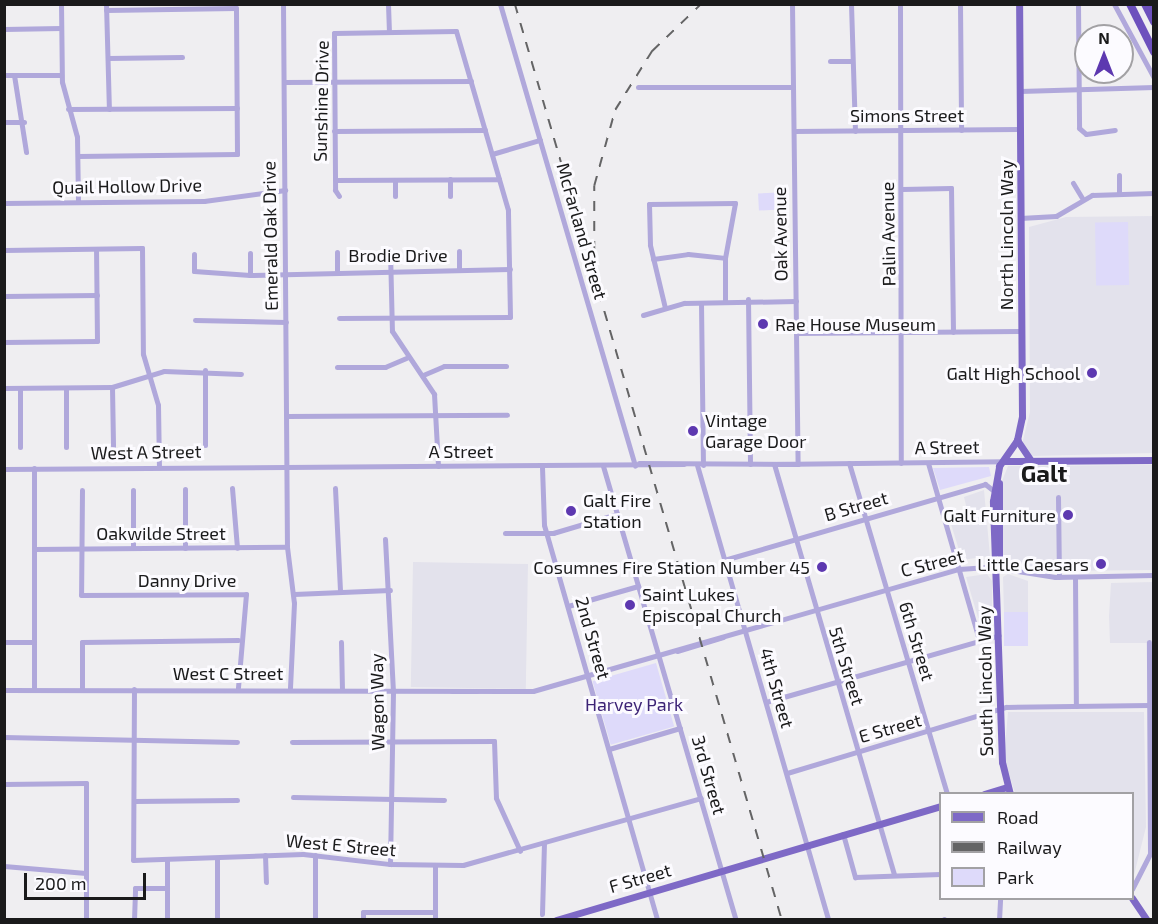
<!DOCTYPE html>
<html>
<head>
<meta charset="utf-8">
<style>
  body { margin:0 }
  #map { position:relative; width:1158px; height:924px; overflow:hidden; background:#efeef1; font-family:"Exo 2",sans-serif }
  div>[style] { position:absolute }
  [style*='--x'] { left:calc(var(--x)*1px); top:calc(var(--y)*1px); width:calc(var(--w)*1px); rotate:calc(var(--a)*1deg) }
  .built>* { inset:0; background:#e3e2ec; transform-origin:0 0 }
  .green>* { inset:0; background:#dedafa; transform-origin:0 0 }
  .minor>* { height:5px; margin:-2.5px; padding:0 2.5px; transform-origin:2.5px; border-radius:2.5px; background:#b0a8db }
  .major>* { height:7px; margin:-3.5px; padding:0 3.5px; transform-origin:3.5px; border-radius:3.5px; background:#7e69c6 }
  .highway>* { height:8px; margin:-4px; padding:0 4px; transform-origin:4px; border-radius:4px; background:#6d51bd }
  .rail>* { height:1.5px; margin-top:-0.75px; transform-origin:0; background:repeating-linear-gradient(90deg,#646465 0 10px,transparent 0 20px) }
  .dots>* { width:16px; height:16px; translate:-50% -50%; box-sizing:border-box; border:3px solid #fcfbff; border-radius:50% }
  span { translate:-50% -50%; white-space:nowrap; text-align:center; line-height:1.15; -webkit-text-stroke:6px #fcfbff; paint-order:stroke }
  .street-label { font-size:18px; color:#1a1a1b }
  .poi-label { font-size:18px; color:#1a1a1b }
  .left { translate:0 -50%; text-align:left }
  .right { translate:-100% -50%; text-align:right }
  .park-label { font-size:18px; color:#3d2476 }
  .district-label { font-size:24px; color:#1a1a1b; font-weight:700 }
  .frame { position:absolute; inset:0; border:6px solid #1a1a1b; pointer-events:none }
  .legend { position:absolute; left:939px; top:792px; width:195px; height:108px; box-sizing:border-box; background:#fcfbff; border:2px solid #a2a1a4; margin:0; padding:8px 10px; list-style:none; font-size:18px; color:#1a1a1b }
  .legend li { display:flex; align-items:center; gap:12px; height:30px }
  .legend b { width:30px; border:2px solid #a2a1a4 }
  .north { position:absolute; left:1074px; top:24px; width:60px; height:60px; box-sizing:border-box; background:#fcfbff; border:2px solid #a2a1a4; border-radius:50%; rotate:0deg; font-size:16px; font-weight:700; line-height:24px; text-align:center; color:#1a1a1b }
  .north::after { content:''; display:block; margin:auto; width:21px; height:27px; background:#5d38b0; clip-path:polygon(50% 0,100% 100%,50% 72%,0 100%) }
  .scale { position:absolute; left:24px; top:873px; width:122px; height:27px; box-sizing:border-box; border:3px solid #1a1a1b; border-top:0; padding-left:8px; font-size:18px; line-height:21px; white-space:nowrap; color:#1a1a1b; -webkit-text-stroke:4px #fcfbff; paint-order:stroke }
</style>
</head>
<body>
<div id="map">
  <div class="built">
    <i style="clip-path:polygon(1153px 216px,1153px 453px,1031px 456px,1022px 444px,1030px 412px,1029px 227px,1066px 217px)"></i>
    <i style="clip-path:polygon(1153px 465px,1153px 570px,1052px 571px,1000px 559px,1002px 481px,1008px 466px)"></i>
    <i style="clip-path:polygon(984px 490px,990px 556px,962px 560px,951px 524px,969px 518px,964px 497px)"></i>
    <i style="left:413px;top:562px;width:115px;height:125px;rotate:1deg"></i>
    <i style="clip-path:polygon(987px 574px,992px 581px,992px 627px,982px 631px,966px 577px)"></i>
    <i style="clip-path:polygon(1008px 574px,1028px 581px,1028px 612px,1004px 612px,1003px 577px)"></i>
    <i style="clip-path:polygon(1153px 582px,1153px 663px,1152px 643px,1110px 643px,1109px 616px,1111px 583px)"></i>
    <i style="clip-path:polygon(1008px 712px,1144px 712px,1146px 827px,1133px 879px,1132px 794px,1015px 793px,1004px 758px)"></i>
  </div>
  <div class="green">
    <i style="left:788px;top:192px;width:17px;height:30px;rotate:87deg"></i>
    <i style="left:1128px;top:222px;width:63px;height:33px;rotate:89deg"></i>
    <i style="clip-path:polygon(989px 467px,991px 476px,940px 490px,933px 468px)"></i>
    <i style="left:1004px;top:612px;width:24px;height:34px"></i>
    <i style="left:656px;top:663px;width:66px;height:66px;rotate:74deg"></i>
  </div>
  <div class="minor">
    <i style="--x:61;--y:4;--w:78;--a:89.3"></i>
    <i style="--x:62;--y:82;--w:57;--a:74.7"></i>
    <i style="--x:77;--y:137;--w:65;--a:89.1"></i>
    <i style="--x:106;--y:4;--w:105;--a:88.4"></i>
    <i style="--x:283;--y:4;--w:543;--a:89.58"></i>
    <i style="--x:287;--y:547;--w:56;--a:82.9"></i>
    <i style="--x:294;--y:603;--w:85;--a:92.7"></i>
    <i style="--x:388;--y:4;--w:28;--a:88"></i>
    <i style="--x:500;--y:4;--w:481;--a:73.7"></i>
    <i style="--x:792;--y:4;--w:460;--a:89.3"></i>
    <i style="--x:851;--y:4;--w:127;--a:88.2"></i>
    <i style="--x:900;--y:4;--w:459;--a:89.9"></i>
    <i style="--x:960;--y:4;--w:126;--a:89.5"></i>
    <i style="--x:1078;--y:4;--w:124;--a:89.5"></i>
    <i style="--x:1079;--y:128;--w:9;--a:41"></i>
    <i style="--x:1086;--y:134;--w:29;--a:-8"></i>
    <i style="--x:1114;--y:4;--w:84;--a:61.6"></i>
    <i style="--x:4;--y:29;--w:57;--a:-1"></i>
    <i style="--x:108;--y:58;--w:74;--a:-0.8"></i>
    <i style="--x:830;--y:61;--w:21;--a:0"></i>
    <i style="--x:4;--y:75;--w:57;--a:0"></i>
    <i style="--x:14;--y:75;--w:78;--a:81.1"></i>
    <i style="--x:284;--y:82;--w:187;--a:-0.3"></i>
    <i style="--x:638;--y:87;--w:155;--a:0"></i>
    <i style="--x:1020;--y:91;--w:134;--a:-1.7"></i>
    <i style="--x:68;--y:109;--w:169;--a:-0.3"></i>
    <i style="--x:4;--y:122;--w:20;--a:0"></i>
    <i style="--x:334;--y:131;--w:151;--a:-0.4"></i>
    <i style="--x:794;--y:131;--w:227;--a:-0.5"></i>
    <i style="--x:492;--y:154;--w:50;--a:-16.3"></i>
    <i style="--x:78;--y:156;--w:159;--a:-0.7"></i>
    <i style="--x:237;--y:154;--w:146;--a:-90.4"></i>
    <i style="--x:236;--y:8;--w:130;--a:179.1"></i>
    <i style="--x:1119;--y:175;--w:19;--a:90"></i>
    <i style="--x:450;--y:179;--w:17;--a:90"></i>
    <i style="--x:335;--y:180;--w:164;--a:-0.3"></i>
    <i style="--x:395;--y:180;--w:16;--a:90"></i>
    <i style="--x:1073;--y:183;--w:17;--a:59"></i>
    <i style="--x:902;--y:189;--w:49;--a:-1.2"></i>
    <i style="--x:951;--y:188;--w:144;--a:89.2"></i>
    <i style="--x:4;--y:203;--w:200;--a:-0.6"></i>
    <i style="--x:204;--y:201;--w:82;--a:-7.7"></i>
    <i style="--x:1020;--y:218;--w:36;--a:-3"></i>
    <i style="--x:1056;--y:216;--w:42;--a:-30.3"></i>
    <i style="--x:1092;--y:195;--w:62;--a:-1.8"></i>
    <i style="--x:4;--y:250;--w:138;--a:-0.8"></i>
    <i style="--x:142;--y:248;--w:106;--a:89.5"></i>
    <i style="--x:143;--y:354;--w:53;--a:73.6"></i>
    <i style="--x:158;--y:405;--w:62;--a:89.1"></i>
    <i style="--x:390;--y:251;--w:80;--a:88.6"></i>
    <i style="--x:392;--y:331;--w:76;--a:56.3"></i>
    <i style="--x:434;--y:394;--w:72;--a:86.8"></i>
    <i style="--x:459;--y:251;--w:18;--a:90"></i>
    <i style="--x:337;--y:252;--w:18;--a:90"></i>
    <i style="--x:250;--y:253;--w:22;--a:90"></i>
    <i style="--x:194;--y:254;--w:17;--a:90"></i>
    <i style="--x:194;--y:271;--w:56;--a:4.1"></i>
    <i style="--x:250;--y:275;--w:260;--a:-1.3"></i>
    <i style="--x:653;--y:259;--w:35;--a:-8"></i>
    <i style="--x:688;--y:254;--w:37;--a:6"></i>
    <i style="--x:4;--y:296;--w:93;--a:-0.6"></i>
    <i style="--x:748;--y:299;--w:165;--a:89.3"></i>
    <i style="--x:701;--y:303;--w:162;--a:89.3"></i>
    <i style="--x:665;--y:308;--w:65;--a:-103.4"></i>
    <i style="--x:650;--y:245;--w:41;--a:-91.4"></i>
    <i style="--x:649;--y:204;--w:86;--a:-0.7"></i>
    <i style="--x:735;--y:203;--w:56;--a:100.3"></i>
    <i style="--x:725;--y:258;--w:44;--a:90"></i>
    <i style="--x:643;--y:315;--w:43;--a:-16.3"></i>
    <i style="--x:684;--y:303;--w:112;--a:-1"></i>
    <i style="--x:339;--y:318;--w:171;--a:-0.3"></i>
    <i style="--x:510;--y:317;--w:107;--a:-91.1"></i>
    <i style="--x:508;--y:210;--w:186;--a:-106.2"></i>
    <i style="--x:456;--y:31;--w:122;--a:179.1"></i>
    <i style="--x:334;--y:33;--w:157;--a:89.6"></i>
    <i style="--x:335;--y:190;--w:7;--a:56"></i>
    <i style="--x:195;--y:320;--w:91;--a:1.3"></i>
    <i style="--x:796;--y:333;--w:226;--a:-0.5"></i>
    <i style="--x:4;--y:342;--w:93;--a:-0.6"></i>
    <i style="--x:97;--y:341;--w:92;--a:-90.6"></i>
    <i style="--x:337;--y:367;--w:48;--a:0"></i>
    <i style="--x:385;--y:367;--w:23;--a:-23"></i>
    <i style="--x:205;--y:370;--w:75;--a:90"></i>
    <i style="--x:423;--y:375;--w:23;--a:-23"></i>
    <i style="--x:444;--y:366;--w:62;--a:0"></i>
    <i style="--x:112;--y:387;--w:59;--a:89"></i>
    <i style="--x:4;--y:388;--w:108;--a:-0.5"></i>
    <i style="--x:112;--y:387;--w:54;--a:-17.1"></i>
    <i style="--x:164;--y:371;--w:77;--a:2.2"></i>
    <i style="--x:20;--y:388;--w:59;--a:90"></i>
    <i style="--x:66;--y:388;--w:59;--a:90"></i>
    <i style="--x:287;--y:416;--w:220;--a:-0.3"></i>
    <i style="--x:639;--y:463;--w:159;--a:0.4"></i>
    <i style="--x:849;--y:463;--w:345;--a:73.5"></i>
    <i style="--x:928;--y:463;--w:184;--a:73.9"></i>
    <i style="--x:774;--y:464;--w:428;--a:73.7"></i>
    <i style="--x:774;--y:464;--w:230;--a:-0.7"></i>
    <i style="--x:697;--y:465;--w:473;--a:73.9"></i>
    <i style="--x:603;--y:466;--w:473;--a:73.7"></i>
    <i style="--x:542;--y:467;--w:58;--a:88"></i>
    <i style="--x:544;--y:525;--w:411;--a:74"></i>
    <i style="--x:34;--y:468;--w:221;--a:90"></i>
    <i style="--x:4;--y:469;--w:680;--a:-0.42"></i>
    <i style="--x:232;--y:488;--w:60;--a:85.2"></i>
    <i style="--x:335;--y:488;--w:102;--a:87.2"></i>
    <i style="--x:185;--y:489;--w:59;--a:90"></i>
    <i style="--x:82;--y:490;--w:105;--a:90.5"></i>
    <i style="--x:81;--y:595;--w:165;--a:-0.3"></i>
    <i style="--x:246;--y:594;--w:94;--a:94.9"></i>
    <i style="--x:133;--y:490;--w:58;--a:90"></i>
    <i style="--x:1058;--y:497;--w:80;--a:89.3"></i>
    <i style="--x:505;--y:533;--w:48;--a:0"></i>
    <i style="--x:553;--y:533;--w:67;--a:-16.5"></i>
    <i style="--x:385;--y:539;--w:153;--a:87"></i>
    <i style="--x:393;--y:692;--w:172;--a:91"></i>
    <i style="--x:34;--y:549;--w:253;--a:-0.5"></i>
    <i style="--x:724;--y:560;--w:272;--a:-16.2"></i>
    <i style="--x:985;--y:484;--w:11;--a:38"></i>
    <i style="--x:1075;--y:577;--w:129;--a:89.6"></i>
    <i style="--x:294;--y:594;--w:96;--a:-2.4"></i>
    <i style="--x:568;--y:606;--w:73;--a:-15.9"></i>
    <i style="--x:4;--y:642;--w:30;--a:0"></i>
    <i style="--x:341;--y:642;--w:46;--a:88.8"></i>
    <i style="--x:677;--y:651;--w:48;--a:-16.9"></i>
    <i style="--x:82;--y:689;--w:47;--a:-90"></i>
    <i style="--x:82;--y:642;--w:156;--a:-0.7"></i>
    <i style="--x:134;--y:689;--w:171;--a:90.3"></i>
    <i style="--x:133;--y:860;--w:170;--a:-2"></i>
    <i style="--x:303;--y:854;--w:88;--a:6.6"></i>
    <i style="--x:390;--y:864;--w:73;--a:0.8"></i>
    <i style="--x:463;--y:865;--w:247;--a:-15.7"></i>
    <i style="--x:4;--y:690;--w:529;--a:0.11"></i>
    <i style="--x:533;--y:691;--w:443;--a:-16"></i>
    <i style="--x:959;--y:569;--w:32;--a:-4"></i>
    <i style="--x:991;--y:567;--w:65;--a:8.9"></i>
    <i style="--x:1055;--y:577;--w:99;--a:-1.2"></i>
    <i style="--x:452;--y:691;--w:24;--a:0"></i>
    <i style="--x:766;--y:702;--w:242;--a:-16"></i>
    <i style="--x:4;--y:737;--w:233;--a:1.2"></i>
    <i style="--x:292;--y:742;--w:202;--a:-0.3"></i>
    <i style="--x:494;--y:741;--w:57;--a:88"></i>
    <i style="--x:496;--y:798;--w:58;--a:65.6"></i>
    <i style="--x:609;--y:749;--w:74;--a:-16.5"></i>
    <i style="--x:787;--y:773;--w:229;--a:-16.8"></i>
    <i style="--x:1006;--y:707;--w:143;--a:-0.8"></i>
    <i style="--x:4;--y:784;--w:82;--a:-0.7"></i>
    <i style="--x:86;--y:783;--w:137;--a:90"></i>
    <i style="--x:293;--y:797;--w:151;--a:1.1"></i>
    <i style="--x:134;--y:801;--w:103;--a:-0.6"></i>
    <i style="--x:843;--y:834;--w:45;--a:74.4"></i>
    <i style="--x:855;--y:877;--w:85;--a:-2"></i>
    <i style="--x:265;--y:855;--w:27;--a:88"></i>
    <i style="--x:315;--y:855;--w:65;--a:90"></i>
    <i style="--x:217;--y:858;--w:62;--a:90"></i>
    <i style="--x:435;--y:865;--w:55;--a:90"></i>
    <i style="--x:4;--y:866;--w:82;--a:4.9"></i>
    <i style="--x:1132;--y:889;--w:39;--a:-63"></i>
    <i style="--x:1150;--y:854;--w:212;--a:-90.3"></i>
    <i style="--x:542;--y:914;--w:70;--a:-88.4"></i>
    <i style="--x:944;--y:919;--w:1;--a:90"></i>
    <i style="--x:134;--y:920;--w:32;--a:-88"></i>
    <i style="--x:135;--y:888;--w:32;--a:0"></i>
    <i style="--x:167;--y:920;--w:60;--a:-90"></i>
    <i style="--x:363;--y:920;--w:8;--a:-90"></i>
    <i style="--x:363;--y:912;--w:72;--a:0"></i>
    <i style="--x:999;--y:920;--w:22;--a:-87"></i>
  </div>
  <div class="major">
    <i style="--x:1017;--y:440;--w:25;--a:56"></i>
    <i style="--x:1005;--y:461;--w:149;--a:-0.4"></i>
    <i style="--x:999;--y:556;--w:73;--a:-90"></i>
    <i style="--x:984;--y:794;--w:24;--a:-17"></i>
    <i style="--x:1010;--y:794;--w:33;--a:-104"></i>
    <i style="--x:1002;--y:762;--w:261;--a:-92"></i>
    <i style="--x:993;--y:501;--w:36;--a:-80"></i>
    <i style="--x:999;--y:466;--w:32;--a:-55"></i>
    <i style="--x:1017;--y:440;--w:24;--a:-78"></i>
    <i style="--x:1022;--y:417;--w:413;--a:-90.4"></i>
    <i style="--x:1132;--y:898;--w:27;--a:56"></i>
    <i style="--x:556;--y:920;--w:401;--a:-16.5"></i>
  </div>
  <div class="highway">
    <i style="--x:1130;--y:4;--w:54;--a:63.4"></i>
    <i style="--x:1145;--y:4;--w:20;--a:63"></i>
    <i style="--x:1152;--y:4;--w:5;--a:68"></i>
  </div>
  <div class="rail">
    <i style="--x:515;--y:4;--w:954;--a:73.75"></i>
    <i style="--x:594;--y:251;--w:65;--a:-90"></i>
    <i style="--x:594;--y:186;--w:79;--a:-74.6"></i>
    <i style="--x:615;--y:110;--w:70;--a:-57.9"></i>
    <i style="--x:652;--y:51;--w:68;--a:-43.8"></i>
  </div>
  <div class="dots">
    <i style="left:763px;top:324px;background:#5d38b0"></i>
    <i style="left:1092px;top:373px;background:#5d38b0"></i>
    <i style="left:693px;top:431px;background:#5d38b0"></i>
    <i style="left:571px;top:511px;background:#5d38b0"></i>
    <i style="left:1068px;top:515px;background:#5d38b0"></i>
    <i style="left:1101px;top:564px;background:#5d38b0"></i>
    <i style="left:822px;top:567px;background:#5d38b0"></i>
    <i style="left:630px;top:605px;background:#5d38b0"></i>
  </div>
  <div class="street-label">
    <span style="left:321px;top:101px;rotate:-89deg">Sunshine Drive</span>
    <span style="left:907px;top:115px">Simons Street</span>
    <span style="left:127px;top:186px;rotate:-1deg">Quail Hollow Drive</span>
    <span style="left:582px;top:231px;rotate:74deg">McFarland Street</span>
    <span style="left:780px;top:234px;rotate:-91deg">Oak Avenue</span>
    <span style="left:888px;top:234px;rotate:-91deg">Palin Avenue</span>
    <span style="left:1006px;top:235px;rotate:-90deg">North Lincoln Way</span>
    <span style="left:270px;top:236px;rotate:-91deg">Emerald Oak Drive</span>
    <span style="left:398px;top:255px">Brodie Drive</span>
    <span style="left:947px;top:447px;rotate:-1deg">A Street</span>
    <span style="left:461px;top:451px">A Street</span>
    <span style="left:146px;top:452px;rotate:-1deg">West A Street</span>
    <span style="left:856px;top:506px;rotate:-16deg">B Street</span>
    <span style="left:161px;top:533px">Oakwilde Street</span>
    <span style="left:932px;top:563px;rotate:-14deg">C Street</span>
    <span style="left:187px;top:580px">Danny Drive</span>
    <span style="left:593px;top:638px;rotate:74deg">2nd Street</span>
    <span style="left:917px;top:641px;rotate:73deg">6th Street</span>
    <span style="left:847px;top:666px;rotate:73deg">5th Street</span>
    <span style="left:228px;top:673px">West C Street</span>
    <span style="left:985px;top:681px;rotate:-91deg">South Lincoln Way</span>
    <span style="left:777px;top:688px;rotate:74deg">4th Street</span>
    <span style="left:377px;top:702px;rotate:-91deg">Wagon Way</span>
    <span style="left:890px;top:728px;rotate:-16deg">E Street</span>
    <span style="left:709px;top:775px;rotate:74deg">3rd Street</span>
    <span style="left:341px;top:845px;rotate:5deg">West E Street</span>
    <span style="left:640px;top:878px;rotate:-16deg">F Street</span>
  </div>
  <div class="poi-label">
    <span class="left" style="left:775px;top:324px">Rae House Museum</span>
    <span class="right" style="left:1080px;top:373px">Galt High School</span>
    <span class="left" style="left:705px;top:431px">Vintage<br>Garage Door</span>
    <span class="left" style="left:583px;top:511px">Galt Fire<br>Station</span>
    <span class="right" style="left:1056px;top:515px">Galt Furniture</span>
    <span class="right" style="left:1089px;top:564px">Little Caesars</span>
    <span class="right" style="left:810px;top:567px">Cosumnes Fire Station Number 45</span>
    <span class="left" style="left:642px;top:605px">Saint Lukes<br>Episcopal Church</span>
  </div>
  <div class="park-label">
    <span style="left:634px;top:704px">Harvey Park</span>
  </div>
  <div class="district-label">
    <span style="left:1044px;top:473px">Galt</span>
  </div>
  <div class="frame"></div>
  <ul class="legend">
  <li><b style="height:8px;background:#7e69c6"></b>Road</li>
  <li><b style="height:8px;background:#646465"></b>Railway</li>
  <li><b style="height:16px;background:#dedafa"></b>Park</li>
  </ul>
  <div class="north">N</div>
  <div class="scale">200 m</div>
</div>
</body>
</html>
